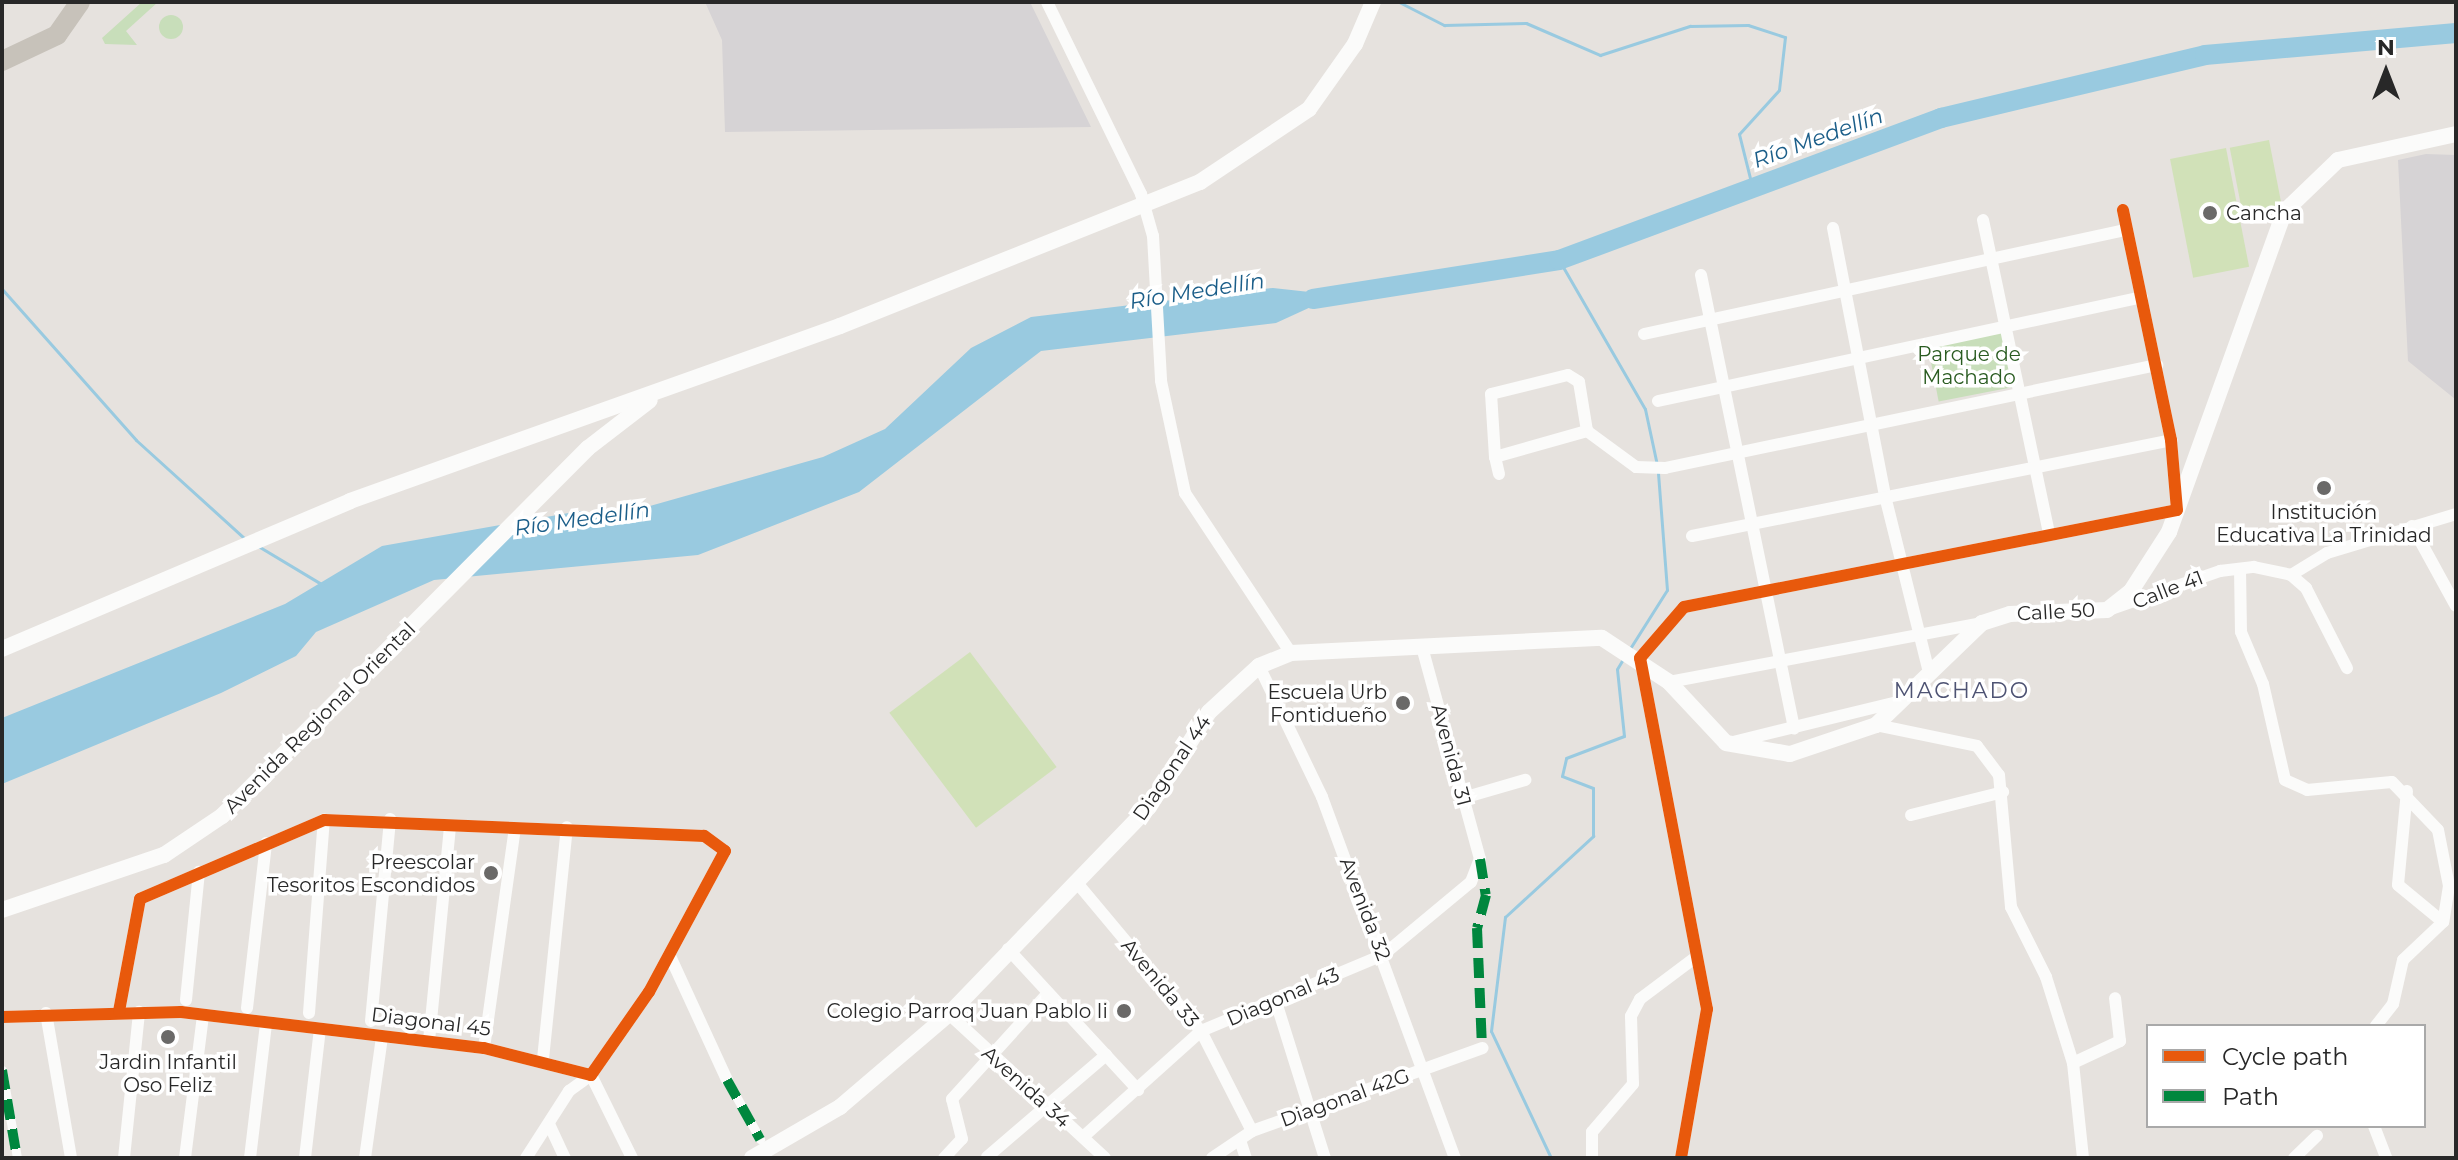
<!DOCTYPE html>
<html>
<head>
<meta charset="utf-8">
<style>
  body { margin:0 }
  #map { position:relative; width:2458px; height:1160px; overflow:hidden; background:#e6e2de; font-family:Montserrat,sans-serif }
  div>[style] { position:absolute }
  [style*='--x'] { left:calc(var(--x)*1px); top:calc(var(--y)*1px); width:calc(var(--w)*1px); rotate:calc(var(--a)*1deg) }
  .industrial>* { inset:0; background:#d6d3d5 }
  .green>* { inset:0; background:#c8deba; transform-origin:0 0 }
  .round { border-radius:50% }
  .pitch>* { inset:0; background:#d1e1b8; transform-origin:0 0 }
  .water>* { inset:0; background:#99cae0 }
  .stream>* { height:3px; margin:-1.5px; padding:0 1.5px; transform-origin:1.5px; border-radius:1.5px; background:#99cae0 }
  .river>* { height:20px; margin:-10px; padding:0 10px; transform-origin:10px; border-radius:10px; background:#99cae0 }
  .pedestrian>* { height:9px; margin:-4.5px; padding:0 4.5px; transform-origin:4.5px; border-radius:4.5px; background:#fbfbfa }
  .minor>* { height:12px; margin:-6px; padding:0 6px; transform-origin:6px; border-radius:6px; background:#fbfbfa }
  .secondary>* { height:16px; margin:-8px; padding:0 8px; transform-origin:8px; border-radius:8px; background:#fbfbfa }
  .trunk>* { height:20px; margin:-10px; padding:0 10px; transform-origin:10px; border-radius:10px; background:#c7c2ba }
  .quiet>* { height:10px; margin-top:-5px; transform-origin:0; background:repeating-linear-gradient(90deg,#00873e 0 20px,transparent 0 30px) }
  .cycleway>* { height:12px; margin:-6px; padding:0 6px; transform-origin:6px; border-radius:6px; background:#e8590c }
  .dots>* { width:22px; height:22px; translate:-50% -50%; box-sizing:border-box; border:4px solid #fff; border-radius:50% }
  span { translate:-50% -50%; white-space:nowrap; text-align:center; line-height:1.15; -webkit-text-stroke:7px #fff; paint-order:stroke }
  .poi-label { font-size:20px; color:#282828 }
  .left { translate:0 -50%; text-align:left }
  .right { translate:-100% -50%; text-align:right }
  .park-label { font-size:20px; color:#2a5c21 }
  .street-label { font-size:20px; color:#282828 }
  .water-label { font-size:22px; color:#1b5e89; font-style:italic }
  .neighbourhood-label { font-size:22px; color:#4e5373; letter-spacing:2px }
  .frame { position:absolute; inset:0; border:4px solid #282828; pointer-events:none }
  .legend { position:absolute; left:2146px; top:1024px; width:280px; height:104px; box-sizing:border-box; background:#fff; border:2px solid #a9a9a9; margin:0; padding:10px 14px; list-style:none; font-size:24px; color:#282828 }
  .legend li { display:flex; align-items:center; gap:16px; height:40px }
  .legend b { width:40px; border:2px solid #a9a9a9 }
  .north { position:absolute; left:2346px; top:32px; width:80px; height:80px; -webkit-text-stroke:6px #fff; paint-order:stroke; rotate:0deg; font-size:22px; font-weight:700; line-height:32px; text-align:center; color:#282828 }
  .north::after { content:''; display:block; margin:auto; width:28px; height:36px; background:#282828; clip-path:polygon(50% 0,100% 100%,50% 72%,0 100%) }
</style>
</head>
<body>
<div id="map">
  <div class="industrial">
    <i style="clip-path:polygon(705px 2px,1030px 2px,1091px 127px,725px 132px,722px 40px)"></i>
    <i style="clip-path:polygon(2426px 154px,2456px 155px,2456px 420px,2455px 399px,2408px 361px,2398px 160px)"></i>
  </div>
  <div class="green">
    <i style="clip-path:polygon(142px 2px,158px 2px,126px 31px,137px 45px,105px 44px,102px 38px)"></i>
    <i class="round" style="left:159px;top:15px;width:24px;height:24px"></i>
    <i style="left:2002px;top:329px;width:59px;height:76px;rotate:79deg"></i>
  </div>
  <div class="pitch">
    <i style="left:2269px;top:140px;width:67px;height:40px;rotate:79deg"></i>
    <i style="left:2226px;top:148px;width:121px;height:57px;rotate:79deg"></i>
    <i style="left:970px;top:652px;width:144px;height:101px;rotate:53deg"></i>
  </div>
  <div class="water">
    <i style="clip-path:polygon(1273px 288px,1337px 295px,1276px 323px,1041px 351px,859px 492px,698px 555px,434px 580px,316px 632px,296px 656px,221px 693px,2px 784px,2px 718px,285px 604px,382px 546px,580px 511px,604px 519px,823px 457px,885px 429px,971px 348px,1031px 317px)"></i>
  </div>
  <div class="stream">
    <i style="--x:1399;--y:2;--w:51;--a:27.1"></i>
    <i style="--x:1444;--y:25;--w:82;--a:-1.4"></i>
    <i style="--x:1526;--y:23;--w:81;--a:23.4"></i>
    <i style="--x:1600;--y:55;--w:95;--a:-17.9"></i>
    <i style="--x:1690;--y:26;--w:58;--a:-1"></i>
    <i style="--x:1748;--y:25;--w:39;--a:18"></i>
    <i style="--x:1785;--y:37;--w:53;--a:96.5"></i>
    <i style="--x:1779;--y:90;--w:59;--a:132.3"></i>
    <i style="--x:1739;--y:134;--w:54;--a:76"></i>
    <i style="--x:1559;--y:260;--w:172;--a:60"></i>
    <i style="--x:1645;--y:409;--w:57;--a:77.9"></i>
    <i style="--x:2;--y:289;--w:202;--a:48.4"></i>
    <i style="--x:136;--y:440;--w:146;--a:42.2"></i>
    <i style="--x:258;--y:546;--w:76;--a:31"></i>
    <i style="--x:1629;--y:650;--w:71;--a:-57.7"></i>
    <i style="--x:1667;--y:590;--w:117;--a:-94.4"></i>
    <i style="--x:1551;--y:1158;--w:140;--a:-115.3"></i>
    <i style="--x:1491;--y:1031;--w:115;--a:-83"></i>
    <i style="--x:1505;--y:917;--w:120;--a:-42.6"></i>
    <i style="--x:1593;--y:836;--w:48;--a:-90"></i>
    <i style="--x:1593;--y:788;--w:33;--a:-159"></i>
    <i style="--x:1562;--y:776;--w:18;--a:-77"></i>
    <i style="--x:1566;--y:758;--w:62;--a:-20.8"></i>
    <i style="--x:1624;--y:736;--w:67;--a:-96"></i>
    <i style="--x:1617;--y:669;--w:12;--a:-59"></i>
  </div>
  <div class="river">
    <i style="--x:1313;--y:299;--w:249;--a:-9"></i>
    <i style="--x:1559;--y:260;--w:408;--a:-20.4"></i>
    <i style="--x:1941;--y:118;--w:271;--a:-13.4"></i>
    <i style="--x:2205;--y:55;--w:252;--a:-5"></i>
  </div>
  <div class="pedestrian">
    <i style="--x:2;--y:1070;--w:89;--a:80.3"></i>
    <i style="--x:727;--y:1080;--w:68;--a:60.8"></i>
  </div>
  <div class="minor">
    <i style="--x:1047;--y:2;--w:214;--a:63.9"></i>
    <i style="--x:1141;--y:194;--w:44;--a:74.1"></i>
    <i style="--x:1153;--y:236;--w:145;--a:86.8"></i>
    <i style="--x:1161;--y:381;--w:115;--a:77.9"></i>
    <i style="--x:1185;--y:493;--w:192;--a:56.5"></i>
    <i style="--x:1983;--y:220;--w:321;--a:78.1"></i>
    <i style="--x:1833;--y:228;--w:273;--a:79"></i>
    <i style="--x:1885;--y:496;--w:182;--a:76"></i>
    <i style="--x:1701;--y:275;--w:463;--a:78.4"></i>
    <i style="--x:1644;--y:334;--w:494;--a:-12.2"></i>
    <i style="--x:1658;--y:401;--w:495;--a:-12.1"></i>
    <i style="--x:1495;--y:457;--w:63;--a:-93.6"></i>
    <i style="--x:1491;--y:394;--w:79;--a:-13.9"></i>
    <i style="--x:1568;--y:375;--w:13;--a:32"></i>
    <i style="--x:1579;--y:382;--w:50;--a:80.7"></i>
    <i style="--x:1587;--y:431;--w:61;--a:36.3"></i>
    <i style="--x:1636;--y:467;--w:29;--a:2"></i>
    <i style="--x:1665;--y:468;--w:503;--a:-11.82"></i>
    <i style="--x:1499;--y:474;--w:17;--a:-103"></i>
    <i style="--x:1495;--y:457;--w:96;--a:-15.8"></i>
    <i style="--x:2412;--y:526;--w:91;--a:61.2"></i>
    <i style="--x:1692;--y:536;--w:489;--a:-11.3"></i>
    <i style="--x:2240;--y:569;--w:63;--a:89.1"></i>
    <i style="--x:2241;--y:632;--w:56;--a:67.1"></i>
    <i style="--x:2263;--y:684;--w:98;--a:77.1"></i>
    <i style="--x:2285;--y:780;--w:24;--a:24"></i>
    <i style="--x:2307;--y:790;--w:85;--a:-5.4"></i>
    <i style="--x:2392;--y:782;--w:66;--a:46.2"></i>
    <i style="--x:2438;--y:830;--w:57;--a:78.9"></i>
    <i style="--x:2449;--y:886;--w:36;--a:99"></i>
    <i style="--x:2443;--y:922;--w:55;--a:136.5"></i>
    <i style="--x:2403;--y:960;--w:45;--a:102.8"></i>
    <i style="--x:2393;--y:1004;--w:28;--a:128"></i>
    <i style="--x:2291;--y:575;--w:20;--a:41"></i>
    <i style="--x:2306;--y:588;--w:90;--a:62.9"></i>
    <i style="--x:2108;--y:610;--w:119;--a:-19.2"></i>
    <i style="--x:2220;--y:571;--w:34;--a:-7"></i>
    <i style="--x:2254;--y:567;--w:38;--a:12"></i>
    <i style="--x:2291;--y:575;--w:42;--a:-31.4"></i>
    <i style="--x:2327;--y:553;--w:135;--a:-16.8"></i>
    <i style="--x:1259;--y:666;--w:145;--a:64.3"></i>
    <i style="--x:1322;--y:797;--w:385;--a:69.8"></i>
    <i style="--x:1669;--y:682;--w:319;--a:-10.7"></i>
    <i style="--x:1876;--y:725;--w:103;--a:11.7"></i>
    <i style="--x:1977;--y:746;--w:36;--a:53"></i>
    <i style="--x:1999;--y:775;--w:133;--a:84.8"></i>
    <i style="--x:2011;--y:907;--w:78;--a:63.4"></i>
    <i style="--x:2046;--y:977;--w:90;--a:72.6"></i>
    <i style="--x:2073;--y:1063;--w:96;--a:84"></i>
    <i style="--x:1733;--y:742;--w:169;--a:-13.7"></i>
    <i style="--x:2407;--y:791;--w:94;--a:95.5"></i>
    <i style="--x:2398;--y:885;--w:58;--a:39.4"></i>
    <i style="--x:1463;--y:798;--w:65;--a:-16.2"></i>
    <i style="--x:1911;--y:815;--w:95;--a:-14"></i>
    <i style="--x:1078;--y:884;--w:192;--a:50.1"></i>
    <i style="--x:1201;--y:1031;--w:112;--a:63"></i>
    <i style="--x:1008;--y:949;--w:192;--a:47.3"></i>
    <i style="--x:670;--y:956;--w:136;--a:65.3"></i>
    <i style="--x:186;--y:1000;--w:129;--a:-84.2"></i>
    <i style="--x:1276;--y:1002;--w:164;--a:72.6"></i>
    <i style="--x:247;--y:1008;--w:166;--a:-83.4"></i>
    <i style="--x:46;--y:1013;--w:147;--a:80.2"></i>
    <i style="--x:309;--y:1013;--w:194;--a:-85.6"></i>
    <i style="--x:949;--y:1014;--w:212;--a:42.7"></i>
    <i style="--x:2;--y:1017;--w:179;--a:-1.6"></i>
    <i style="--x:181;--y:1012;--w:305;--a:6.8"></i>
    <i style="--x:484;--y:1048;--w:110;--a:14.2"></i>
    <i style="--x:591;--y:1075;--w:101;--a:-55.1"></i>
    <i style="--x:649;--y:992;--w:160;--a:-61.7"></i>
    <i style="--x:725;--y:851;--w:26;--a:-144"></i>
    <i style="--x:704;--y:836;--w:380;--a:-177.6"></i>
    <i style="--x:324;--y:820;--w:200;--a:156.8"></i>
    <i style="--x:140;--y:899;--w:114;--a:100.6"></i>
    <i style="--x:371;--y:1021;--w:203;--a:-84.6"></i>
    <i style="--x:429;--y:1041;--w:215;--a:-84.4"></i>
    <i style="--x:484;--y:1048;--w:222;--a:-82"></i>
    <i style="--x:543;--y:1059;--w:233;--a:-84.1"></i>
    <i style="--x:2073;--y:1063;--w:52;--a:-25.1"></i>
    <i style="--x:2120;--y:1041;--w:43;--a:-96.6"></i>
    <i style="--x:549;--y:1124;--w:38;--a:65"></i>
    <i style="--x:2374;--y:1126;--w:34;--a:69"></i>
    <i style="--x:1083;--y:1137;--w:159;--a:-41.9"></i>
    <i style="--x:1201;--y:1031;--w:197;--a:-22.7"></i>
    <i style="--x:1383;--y:955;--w:114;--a:-39.7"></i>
    <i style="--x:1471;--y:882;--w:25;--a:-69"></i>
    <i style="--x:1480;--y:859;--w:216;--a:-105.3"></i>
    <i style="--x:1240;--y:1140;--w:19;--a:72"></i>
    <i style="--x:987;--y:1157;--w:157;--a:-40.6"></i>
    <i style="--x:124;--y:1158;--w:147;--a:-84.1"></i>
    <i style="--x:185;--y:1158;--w:144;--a:-82.8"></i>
    <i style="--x:250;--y:1158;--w:135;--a:-83.2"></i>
    <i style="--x:305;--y:1158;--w:130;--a:-83.4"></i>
    <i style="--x:365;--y:1158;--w:122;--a:-82"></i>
    <i style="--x:526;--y:1158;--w:80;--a:-57.3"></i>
    <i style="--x:569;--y:1091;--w:27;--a:-36"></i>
    <i style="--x:591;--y:1075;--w:93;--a:63.7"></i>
    <i style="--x:944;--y:1158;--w:26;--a:-47"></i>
    <i style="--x:962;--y:1139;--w:41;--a:-104"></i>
    <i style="--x:952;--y:1099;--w:143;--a:-47.8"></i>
    <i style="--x:1212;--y:1158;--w:48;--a:-34"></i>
    <i style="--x:1252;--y:1131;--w:245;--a:-19.8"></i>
    <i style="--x:1592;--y:1158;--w:26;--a:-90"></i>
    <i style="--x:1592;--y:1132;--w:63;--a:-49.5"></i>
    <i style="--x:1633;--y:1084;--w:68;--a:-91.7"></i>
    <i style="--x:1631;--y:1016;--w:19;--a:-62"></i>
    <i style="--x:1640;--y:999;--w:70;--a:-36.9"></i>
    <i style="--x:1681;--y:1158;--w:151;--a:-80.1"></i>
    <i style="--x:1707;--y:1009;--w:357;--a:-100.8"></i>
    <i style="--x:1640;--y:658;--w:67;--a:-49.2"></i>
    <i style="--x:1684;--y:607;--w:502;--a:-11.13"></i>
    <i style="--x:2177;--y:510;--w:70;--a:-94.9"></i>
    <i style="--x:2171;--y:440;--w:235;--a:-101.8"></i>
    <i style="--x:2294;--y:1158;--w:32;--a:-44"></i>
  </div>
  <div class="secondary">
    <i style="--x:2;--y:649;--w:378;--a:-23"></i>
    <i style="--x:350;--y:501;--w:520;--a:-19.65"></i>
    <i style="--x:840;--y:326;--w:388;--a:-21.8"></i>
    <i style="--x:1200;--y:182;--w:131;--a:-33.8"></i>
    <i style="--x:1309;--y:109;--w:80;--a:-54.7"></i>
    <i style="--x:1355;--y:44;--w:46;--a:-66.8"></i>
    <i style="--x:2;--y:910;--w:171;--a:-18.8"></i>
    <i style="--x:164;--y:855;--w:70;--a:-33.9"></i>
    <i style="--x:222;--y:816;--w:519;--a:-45.16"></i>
    <i style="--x:588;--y:448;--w:78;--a:-37.7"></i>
    <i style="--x:752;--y:1158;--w:102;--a:-30.1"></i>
    <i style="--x:840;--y:1107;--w:143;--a:-40.5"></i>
    <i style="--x:949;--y:1014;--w:288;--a:-46"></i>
    <i style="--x:1149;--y:807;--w:112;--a:-57.7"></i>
    <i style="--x:1209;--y:712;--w:68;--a:-42.6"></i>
    <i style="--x:1259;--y:666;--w:35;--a:-22"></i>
    <i style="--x:1291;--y:653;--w:311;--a:-2.8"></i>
    <i style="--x:1602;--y:638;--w:80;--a:33.3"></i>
    <i style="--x:1669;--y:682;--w:83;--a:46.9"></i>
    <i style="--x:1726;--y:743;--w:65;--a:9.8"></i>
    <i style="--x:1790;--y:754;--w:91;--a:-18.6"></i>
    <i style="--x:1876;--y:725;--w:147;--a:-43.9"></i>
    <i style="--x:1982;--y:623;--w:29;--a:-18"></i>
    <i style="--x:2010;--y:614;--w:97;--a:-2.4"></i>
    <i style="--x:2107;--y:610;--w:31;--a:-38"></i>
    <i style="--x:2131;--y:591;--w:70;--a:-57.2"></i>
    <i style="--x:2169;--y:532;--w:340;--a:-70.2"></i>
    <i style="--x:2284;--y:212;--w:75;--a:-43.9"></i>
    <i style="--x:2338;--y:160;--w:121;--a:-12.4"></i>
  </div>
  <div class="trunk">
    <i style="--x:2;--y:61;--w:61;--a:-25.3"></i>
    <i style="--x:57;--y:35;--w:40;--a:-55.1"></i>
  </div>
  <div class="quiet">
    <i style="--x:1480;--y:859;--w:36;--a:81"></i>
    <i style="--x:1486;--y:895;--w:34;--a:105"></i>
    <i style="--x:1477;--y:928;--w:120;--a:87.6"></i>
    <i style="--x:2;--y:1070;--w:89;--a:80.3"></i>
    <i style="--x:727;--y:1080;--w:68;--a:60.8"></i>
  </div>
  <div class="cycleway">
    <i style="--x:2;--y:1017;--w:179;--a:-1.6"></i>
    <i style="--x:181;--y:1012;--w:305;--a:6.8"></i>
    <i style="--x:484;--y:1048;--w:110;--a:14.2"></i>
    <i style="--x:591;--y:1075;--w:101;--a:-55.1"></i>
    <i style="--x:649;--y:992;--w:160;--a:-61.7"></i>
    <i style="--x:725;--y:851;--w:26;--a:-144"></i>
    <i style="--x:704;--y:836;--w:380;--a:-177.6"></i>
    <i style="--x:324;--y:820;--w:200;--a:156.8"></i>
    <i style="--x:140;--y:899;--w:114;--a:100.6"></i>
    <i style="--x:1681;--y:1158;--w:151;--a:-80.1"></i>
    <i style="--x:1707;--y:1009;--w:357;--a:-100.8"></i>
    <i style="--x:1640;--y:658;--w:67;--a:-49.2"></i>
    <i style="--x:1684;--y:607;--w:502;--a:-11.13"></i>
    <i style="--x:2177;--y:510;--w:70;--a:-94.9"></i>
    <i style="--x:2171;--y:440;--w:235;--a:-101.8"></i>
  </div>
  <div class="dots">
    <i style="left:2210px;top:213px;background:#6a6968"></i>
    <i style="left:2324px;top:488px;background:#6a6968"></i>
    <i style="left:1403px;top:703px;background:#6a6968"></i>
    <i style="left:491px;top:873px;background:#6a6968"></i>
    <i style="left:1124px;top:1011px;background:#6a6968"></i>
    <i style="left:168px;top:1037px;background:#6a6968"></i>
  </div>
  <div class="poi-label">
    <span class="left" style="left:2226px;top:213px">Cancha</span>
    <span style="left:2324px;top:524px">Institución<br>Educativa La Trinidad</span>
    <span class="right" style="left:1387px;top:704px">Escuela Urb<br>Fontidueño</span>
    <span class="right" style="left:475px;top:874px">Preescolar<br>Tesoritos Escondidos</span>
    <span class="right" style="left:1108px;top:1011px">Colegio Parroq Juan Pablo Ii</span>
    <span style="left:168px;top:1074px">Jardin Infantil<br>Oso Feliz</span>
  </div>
  <div class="park-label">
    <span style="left:1969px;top:366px">Parque de<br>Machado</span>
  </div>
  <div class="street-label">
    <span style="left:2168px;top:590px;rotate:-21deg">Calle 41</span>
    <span style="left:2056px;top:612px;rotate:-3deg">Calle 50</span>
    <span style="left:320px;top:718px;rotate:-45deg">Avenida Regional Oriental</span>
    <span style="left:1451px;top:755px;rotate:75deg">Avenida 31</span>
    <span style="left:1172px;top:768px;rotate:-56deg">Diagonal 44</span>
    <span style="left:1365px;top:909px;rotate:69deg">Avenida 32</span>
    <span style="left:1160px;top:983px;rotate:50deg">Avenida 33</span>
    <span style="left:1283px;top:997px;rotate:-23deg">Diagonal 43</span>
    <span style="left:431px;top:1022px;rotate:7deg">Diagonal 45</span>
    <span style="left:1026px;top:1087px;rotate:42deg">Avenida 34</span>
    <span style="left:1345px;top:1098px;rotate:-20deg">Diagonal 42G</span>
  </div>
  <div class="water-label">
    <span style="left:1818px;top:138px;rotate:-20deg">Río Medellín</span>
    <span style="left:1197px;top:291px;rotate:-9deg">Río Medellín</span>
    <span style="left:582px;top:519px;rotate:-8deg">Río Medellín</span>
  </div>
  <div class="neighbourhood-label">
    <span style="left:1962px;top:691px">MACHADO</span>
  </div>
  <div class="frame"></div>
  <ul class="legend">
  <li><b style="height:10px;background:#e8590c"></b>Cycle path</li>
  <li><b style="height:10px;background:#00873e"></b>Path</li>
  </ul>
  <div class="north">N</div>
</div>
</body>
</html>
